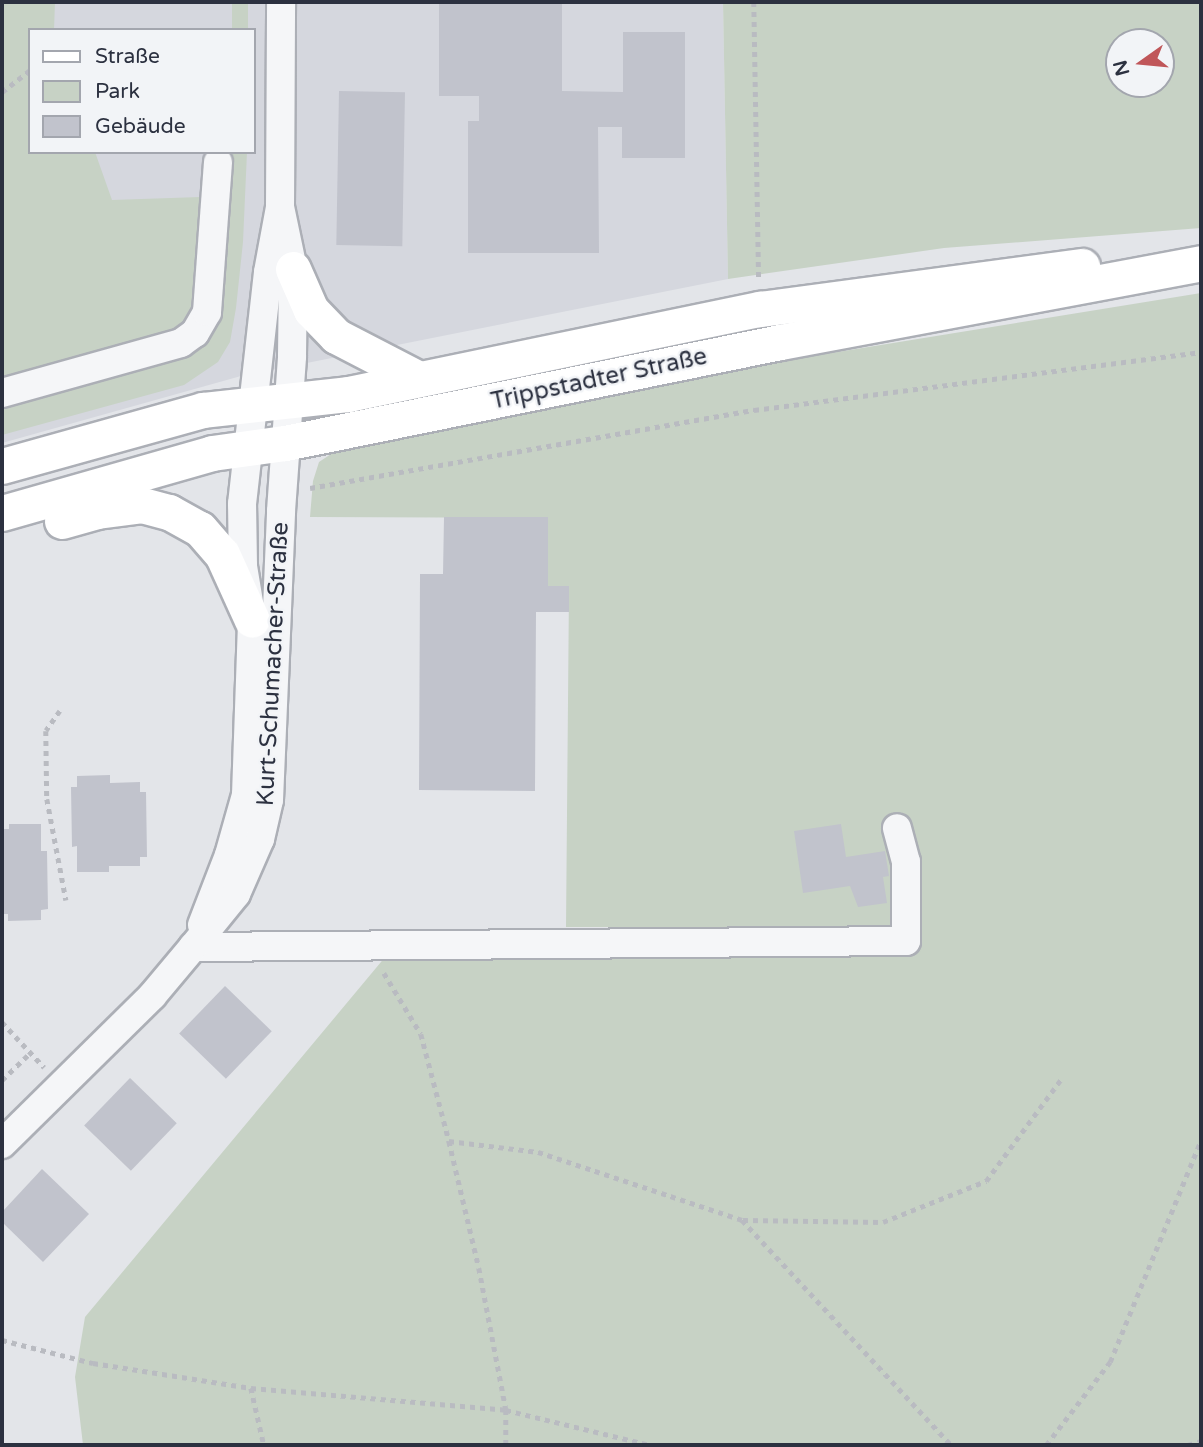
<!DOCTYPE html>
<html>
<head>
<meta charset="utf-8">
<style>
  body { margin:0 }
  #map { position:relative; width:1203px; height:1447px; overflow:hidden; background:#e3e5e9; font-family:"Varela Round",sans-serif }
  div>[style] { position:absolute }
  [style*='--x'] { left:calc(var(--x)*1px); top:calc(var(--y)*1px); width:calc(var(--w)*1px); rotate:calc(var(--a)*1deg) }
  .built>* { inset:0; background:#d5d7de }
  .green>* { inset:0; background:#c7d2c5; transform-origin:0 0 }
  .building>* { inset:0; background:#c1c3cc; transform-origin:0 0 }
  .path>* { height:4.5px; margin-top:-2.25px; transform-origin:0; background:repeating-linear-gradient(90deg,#b9bbc1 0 5px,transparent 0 10px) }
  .roads { filter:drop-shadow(2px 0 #acafb6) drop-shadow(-2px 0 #acafb6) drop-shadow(0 2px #acafb6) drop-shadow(0 -2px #acafb6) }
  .minor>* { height:28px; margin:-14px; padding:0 14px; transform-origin:14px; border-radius:14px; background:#f5f6f8 }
  .major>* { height:35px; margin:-17.5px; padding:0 17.5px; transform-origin:17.5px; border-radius:17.5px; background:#fff }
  span { translate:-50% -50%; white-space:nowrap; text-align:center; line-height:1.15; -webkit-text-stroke:5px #f2f4f7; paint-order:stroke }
  .street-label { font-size:24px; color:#2c3140 }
  .frame { position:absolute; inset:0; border:4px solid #2c3140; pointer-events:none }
  .legend { position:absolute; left:28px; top:28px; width:228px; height:126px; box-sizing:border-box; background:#f2f4f7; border:2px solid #a3a6ae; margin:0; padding:9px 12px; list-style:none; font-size:21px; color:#2c3140 }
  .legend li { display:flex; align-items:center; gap:14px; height:35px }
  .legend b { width:35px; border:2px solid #a3a6ae }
  .north { position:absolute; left:1105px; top:28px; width:70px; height:70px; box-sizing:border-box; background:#f2f4f7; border:2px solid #a3a6ae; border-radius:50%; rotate:255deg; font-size:19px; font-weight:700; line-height:28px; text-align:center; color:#2c3140 }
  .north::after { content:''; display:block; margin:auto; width:24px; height:32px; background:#c05659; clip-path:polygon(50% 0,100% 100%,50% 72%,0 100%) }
</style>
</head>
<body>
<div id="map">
  <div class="built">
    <i style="clip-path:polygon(evenodd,2px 2px,723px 2px,728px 279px,241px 376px,2px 443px,2px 2px,30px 30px,254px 30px,254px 152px,30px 152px,30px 30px)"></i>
  </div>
  <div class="green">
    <i style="clip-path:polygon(2px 2px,55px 2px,54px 30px,30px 30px,30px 152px,95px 152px,112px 200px,230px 196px,230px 152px,247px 152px,243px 242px,236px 308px,230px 342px,218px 362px,184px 385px,2px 435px,2px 403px,10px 399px,2px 367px)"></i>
    <i style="left:232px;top:2px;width:16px;height:28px"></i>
    <i style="clip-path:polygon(evenodd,723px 2px,1201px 2px,1201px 228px,944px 248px,728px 279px,723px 2px,1119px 42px,1161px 42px,1161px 84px,1119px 84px,1119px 42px)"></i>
    <i style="clip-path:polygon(1201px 293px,1201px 1445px,83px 1445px,75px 1377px,85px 1317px,386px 956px,639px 956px,635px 927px,566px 927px,569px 587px,548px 586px,548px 518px,310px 517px,313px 481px,319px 462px,337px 450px,622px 387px)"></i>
  </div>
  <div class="building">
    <i style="clip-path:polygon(439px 2px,562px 2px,562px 91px,623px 92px,623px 32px,685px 32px,685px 158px,622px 158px,622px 127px,598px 127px,599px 253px,468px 253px,468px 121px,479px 121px,479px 96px,439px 96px)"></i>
    <i style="left:339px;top:91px;width:66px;height:154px;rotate:1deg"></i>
    <i style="clip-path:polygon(444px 517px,548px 517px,548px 586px,569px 586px,569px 612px,536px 612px,535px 791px,419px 790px,420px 574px,443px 574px)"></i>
    <i style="clip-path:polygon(110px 775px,110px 783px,140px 782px,140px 792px,146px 792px,147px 857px,140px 857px,140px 866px,109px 866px,109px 872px,77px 872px,77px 846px,72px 847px,71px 787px,77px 787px,77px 776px)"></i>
    <i style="clip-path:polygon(9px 824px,41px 824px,41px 851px,47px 851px,48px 909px,41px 910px,41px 920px,8px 921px,8px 914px,2px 914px,2px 829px,9px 829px)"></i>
    <i style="clip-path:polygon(841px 824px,846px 857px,885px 851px,889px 876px,883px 877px,887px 903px,858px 907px,850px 886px,803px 893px,794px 831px)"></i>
    <i style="left:225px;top:986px;width:65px;height:66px;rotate:44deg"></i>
    <i style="left:130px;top:1078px;width:65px;height:66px;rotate:44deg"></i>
    <i style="clip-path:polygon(42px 1169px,89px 1214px,43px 1262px,2px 1222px,2px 1212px)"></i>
  </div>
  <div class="path">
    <i style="--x:754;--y:2;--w:275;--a:89"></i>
    <i style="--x:2;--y:92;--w:36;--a:-38"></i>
    <i style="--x:310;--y:488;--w:451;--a:-10"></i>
    <i style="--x:754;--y:410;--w:451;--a:-7.4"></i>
    <i style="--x:60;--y:711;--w:24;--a:125"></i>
    <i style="--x:46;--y:731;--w:68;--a:89.2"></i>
    <i style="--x:47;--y:799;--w:103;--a:79.3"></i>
    <i style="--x:384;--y:973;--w:71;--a:58.8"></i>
    <i style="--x:421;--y:1034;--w:111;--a:75.3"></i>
    <i style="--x:449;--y:1141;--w:130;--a:76.7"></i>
    <i style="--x:479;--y:1268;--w:145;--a:79.2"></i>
    <i style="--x:506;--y:1410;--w:35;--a:90"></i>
    <i style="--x:2;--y:1022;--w:62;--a:47"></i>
    <i style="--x:2;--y:1080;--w:39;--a:-44"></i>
    <i style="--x:449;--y:1141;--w:90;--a:7"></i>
    <i style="--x:538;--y:1152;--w:215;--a:18.4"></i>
    <i style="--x:742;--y:1220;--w:307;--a:47.1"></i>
    <i style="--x:743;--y:1220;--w:140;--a:0.8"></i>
    <i style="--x:883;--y:1222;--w:111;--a:-21.7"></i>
    <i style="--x:986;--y:1181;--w:128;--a:-53.6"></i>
    <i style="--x:2;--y:1340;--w:94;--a:14.2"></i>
    <i style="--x:93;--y:1363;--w:160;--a:9"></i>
    <i style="--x:251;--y:1388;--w:256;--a:4.9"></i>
    <i style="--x:506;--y:1410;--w:148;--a:13.7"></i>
    <i style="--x:251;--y:1388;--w:58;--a:77.2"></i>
    <i style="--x:1046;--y:1445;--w:105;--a:-52.4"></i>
    <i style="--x:1110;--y:1362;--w:240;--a:-67.7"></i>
    <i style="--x:1188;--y:1445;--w:14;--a:-17"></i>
  </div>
  <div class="roads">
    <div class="minor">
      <i style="--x:2;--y:393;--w:186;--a:-15.6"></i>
      <i style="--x:181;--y:343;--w:17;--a:-36"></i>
      <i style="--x:195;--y:333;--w:24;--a:-60"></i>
      <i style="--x:207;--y:312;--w:150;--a:-85.8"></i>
      <i style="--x:202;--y:925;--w:75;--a:-68.9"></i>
      <i style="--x:229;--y:855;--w:62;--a:-74.2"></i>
      <i style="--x:246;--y:795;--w:175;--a:-88"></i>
      <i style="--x:252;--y:620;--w:55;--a:-99.5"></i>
      <i style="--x:243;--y:566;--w:62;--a:-90.9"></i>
      <i style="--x:242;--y:504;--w:233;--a:-83.6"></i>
      <i style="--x:268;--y:272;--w:66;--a:-79.5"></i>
      <i style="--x:280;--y:207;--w:205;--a:-89.7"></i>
      <i style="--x:193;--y:947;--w:713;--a:-0.48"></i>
      <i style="--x:906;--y:941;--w:79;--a:-90"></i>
      <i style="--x:906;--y:862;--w:35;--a:-105"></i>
      <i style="--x:2;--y:1144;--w:211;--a:-44.6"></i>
      <i style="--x:152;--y:996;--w:64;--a:-50.1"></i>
      <i style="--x:193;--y:947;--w:68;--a:-50.9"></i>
      <i style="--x:236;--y:894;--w:60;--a:-66.4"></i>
      <i style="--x:260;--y:839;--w:40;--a:-77"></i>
      <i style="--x:269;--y:800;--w:289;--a:-87.6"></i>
      <i style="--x:281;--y:511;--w:155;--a:-85.9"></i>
      <i style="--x:292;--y:356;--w:87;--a:-89.3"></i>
      <i style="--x:293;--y:269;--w:63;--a:-101.8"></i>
    </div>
    <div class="major">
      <i style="--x:293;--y:269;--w:45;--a:66.3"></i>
      <i style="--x:311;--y:310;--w:36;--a:46"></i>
      <i style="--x:336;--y:336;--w:93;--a:27.4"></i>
      <i style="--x:2;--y:466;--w:209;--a:-15.6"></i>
      <i style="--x:203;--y:410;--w:146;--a:-6.3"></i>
      <i style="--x:348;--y:394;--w:421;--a:-11.7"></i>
      <i style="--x:760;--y:309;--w:325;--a:-7.6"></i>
      <i style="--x:2;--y:513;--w:218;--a:-15.9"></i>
      <i style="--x:212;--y:453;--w:74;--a:-7.8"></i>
      <i style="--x:285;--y:443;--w:505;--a:-11.53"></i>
      <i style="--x:780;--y:342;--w:428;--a:-10.6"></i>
      <i style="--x:62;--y:521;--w:36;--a:-16"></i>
      <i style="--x:97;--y:511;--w:45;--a:-7.6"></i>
      <i style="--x:142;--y:505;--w:28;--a:15"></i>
      <i style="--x:169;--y:512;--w:35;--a:29"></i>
      <i style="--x:200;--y:529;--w:33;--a:49"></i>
      <i style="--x:222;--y:554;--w:72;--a:65.6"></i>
    </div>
  </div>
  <div class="street-label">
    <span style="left:599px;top:379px;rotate:-12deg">Trippstadter Straße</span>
    <span style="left:273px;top:664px;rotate:-87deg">Kurt-Schumacher-Straße</span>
  </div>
  <div class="frame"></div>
  <ul class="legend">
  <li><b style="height:9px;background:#fff"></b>Straße</li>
  <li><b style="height:19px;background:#c7d2c5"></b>Park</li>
  <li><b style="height:19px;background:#c1c3cc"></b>Gebäude</li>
  </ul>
  <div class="north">N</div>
</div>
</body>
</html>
